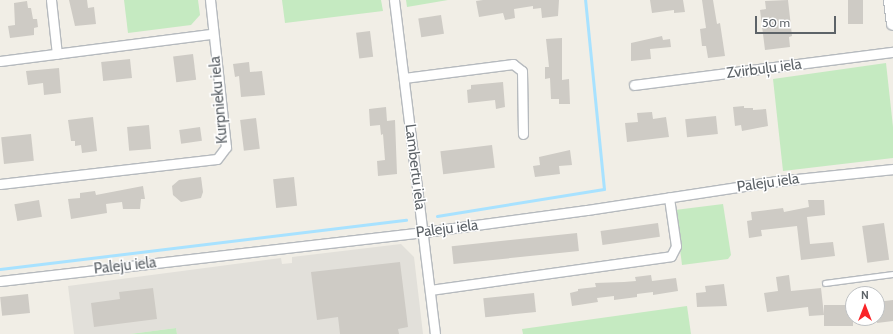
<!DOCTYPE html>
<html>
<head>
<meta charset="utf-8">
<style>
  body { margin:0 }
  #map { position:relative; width:893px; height:334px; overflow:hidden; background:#f1eee6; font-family:Cabin,sans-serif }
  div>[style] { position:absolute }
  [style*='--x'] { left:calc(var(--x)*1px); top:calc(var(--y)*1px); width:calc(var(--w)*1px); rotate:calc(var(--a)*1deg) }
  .industrial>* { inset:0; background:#e2e0da }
  .green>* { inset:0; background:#c5eac1 }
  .stream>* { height:3px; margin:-1.5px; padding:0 1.5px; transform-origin:1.5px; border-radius:1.5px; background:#a8e2ff }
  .building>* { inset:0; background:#cecbc5; transform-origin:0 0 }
  .roads { filter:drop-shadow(1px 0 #b6babe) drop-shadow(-1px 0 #b6babe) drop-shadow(0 1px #b6babe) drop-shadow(0 -1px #b6babe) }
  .lane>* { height:4.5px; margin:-2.25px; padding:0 2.25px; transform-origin:2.25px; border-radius:2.25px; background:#fff }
  .street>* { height:9px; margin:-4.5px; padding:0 4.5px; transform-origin:4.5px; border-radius:4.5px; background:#fff }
  .secondary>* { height:12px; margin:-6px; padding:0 6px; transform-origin:6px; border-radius:6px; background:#fff }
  span { translate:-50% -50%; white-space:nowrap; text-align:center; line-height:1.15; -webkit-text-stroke:3px #fff; paint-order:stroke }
  .street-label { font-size:15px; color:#5d6368 }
  .north { position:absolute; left:845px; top:286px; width:40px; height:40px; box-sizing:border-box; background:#fff; border:1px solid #bec1c3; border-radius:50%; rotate:0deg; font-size:11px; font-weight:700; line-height:16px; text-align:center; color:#5d6368 }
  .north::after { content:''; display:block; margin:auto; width:14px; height:18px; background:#f92428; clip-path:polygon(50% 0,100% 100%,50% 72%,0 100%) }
  .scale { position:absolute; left:755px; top:16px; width:81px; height:18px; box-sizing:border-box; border:2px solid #5d6368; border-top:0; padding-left:5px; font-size:12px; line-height:14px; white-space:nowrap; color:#5d6368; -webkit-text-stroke:3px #fff; paint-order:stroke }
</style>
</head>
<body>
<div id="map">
  <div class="industrial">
    <i style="clip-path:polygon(401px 244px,414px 257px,423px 334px,177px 334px,176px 328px,130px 334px,74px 334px,68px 286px,281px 258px,282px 264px,292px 263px,292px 257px)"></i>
  </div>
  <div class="green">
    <i style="clip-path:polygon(124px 0,198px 0,200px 15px,191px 25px,128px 33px)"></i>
    <i style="clip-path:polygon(282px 0,381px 0,383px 11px,285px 23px)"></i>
    <i style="clip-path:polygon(406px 0,448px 0,407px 7px)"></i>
    <i style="clip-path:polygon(886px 63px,893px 127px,893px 158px,783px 171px,773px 79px)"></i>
    <i style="clip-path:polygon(723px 204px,731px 255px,728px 259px,682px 265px,675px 210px)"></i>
    <i style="clip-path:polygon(687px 306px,691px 334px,523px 334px,522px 329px)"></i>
    <i style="clip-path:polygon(176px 328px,177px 334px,130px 334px)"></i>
  </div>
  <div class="stream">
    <i style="--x:437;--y:216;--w:169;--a:-9.2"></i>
    <i style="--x:604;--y:189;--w:190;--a:-95.7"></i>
    <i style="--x:0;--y:269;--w:409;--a:-6.9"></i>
  </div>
  <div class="building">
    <i style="clip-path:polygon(69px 0,87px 0,88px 8px,94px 7px,96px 24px,75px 26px)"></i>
    <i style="clip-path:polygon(483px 0,559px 0,558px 16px,542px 18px,541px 8px,533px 9px,533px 6px,514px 9px,515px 18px,505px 20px,503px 13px,479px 17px,476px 1px)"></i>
    <i style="clip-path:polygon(650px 0,683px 0,685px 12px,674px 13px,674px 10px,652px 13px)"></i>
    <i style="clip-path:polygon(702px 0,713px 0,717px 24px,720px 23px,725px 56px,708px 58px,706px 46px,702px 46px,700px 29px,706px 28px)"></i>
    <i style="clip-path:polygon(788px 0,792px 36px,789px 37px,790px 47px,765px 50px,760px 10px,766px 9px,765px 1px)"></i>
    <i style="left:848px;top:0;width:15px;height:24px"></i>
    <i style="clip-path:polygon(27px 1px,28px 8px,31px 8px,33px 19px,37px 19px,38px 27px,34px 28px,34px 35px,10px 38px,8px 26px,15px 25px,14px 3px)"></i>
    <i style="left:441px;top:15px;width:19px;height:23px;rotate:81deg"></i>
    <i style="left:370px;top:31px;width:26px;height:14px;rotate:83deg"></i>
    <i style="clip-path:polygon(662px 36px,663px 40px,670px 39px,671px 47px,650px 49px,651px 59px,631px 61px,631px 43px)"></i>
    <i style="clip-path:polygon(562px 38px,562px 80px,569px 79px,570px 104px,559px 104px,559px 99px,551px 99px,550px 78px,545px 79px,545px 67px,549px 67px,546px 39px)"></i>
    <i style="left:193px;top:54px;width:26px;height:20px;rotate:83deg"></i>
    <i style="left:130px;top:59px;width:19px;height:29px;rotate:84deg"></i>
    <i style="clip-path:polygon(249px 62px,250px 72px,262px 71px,265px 95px,241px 97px,239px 76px,235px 77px,233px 64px)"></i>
    <i style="clip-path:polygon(59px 68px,61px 93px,44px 95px,43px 83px,28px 85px,26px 71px)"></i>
    <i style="clip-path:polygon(503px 82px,505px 107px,496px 109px,495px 100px,468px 103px,467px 90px,471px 89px,471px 85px)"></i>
    <i style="clip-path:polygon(744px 106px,744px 108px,753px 108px,753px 110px,766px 109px,768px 126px,742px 131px,741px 125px,735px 126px,733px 107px)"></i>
    <i style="clip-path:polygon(386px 107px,387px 121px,395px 120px,397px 174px,378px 176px,377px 161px,385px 160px,383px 134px,381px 135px,380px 125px,370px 126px,369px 109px)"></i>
    <i style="clip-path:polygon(652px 112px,653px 119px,666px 117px,669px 137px,627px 142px,625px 123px,638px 122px,637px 113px)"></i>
    <i style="left:716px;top:116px;width:18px;height:31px;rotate:84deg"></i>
    <i style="clip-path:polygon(93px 117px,97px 151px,82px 153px,81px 145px,75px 146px,75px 141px,71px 141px,68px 120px)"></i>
    <i style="left:256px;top:118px;width:31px;height:16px;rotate:83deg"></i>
    <i style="left:149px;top:125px;width:24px;height:22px;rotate:85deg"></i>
    <i style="left:200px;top:127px;width:14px;height:21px;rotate:82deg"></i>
    <i style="left:31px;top:134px;width:27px;height:30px;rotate:84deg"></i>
    <i style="left:492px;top:145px;width:23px;height:52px;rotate:83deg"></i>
    <i style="clip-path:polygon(570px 150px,572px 165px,559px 166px,560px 174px,535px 177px,533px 166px,540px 165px,539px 157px)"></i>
    <i style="clip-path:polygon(201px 177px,203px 192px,201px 198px,181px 202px,173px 195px,172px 186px,179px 180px)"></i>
    <i style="left:294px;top:177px;width:29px;height:21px;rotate:84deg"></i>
    <i style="clip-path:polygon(143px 186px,145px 199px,141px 199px,140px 209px,123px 209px,122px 202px,106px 204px,107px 213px,71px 219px,68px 199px,80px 198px,80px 193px,95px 191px,96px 195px)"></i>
    <i style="left:39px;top:200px;width:17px;height:25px;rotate:80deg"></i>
    <i style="clip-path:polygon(808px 200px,824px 200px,825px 215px,807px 217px,810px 244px,833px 242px,835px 256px,801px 260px,797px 226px,761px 230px,762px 236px,749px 238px,747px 221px,752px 220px,751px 212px,783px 208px,784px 212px,809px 207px)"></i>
    <i style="left:658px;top:223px;width:14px;height:58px;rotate:82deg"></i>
    <i style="left:884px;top:223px;width:37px;height:22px;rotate:82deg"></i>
    <i style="left:577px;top:233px;width:18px;height:126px;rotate:84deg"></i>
    <i style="clip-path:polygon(400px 262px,408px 327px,398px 329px,399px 334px,340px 334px,338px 317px,317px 320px,311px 272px)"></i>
    <i style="clip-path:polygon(651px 275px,652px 281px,676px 278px,678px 291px,653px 295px,653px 292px,637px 294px,637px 297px,614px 300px,614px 296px,597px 298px,598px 302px,572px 306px,570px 293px,578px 291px,578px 289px,596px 287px,595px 283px,624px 282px,636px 281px,635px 277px)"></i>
    <i style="clip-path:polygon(789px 275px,791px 291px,821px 288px,824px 315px,809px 316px,808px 307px,767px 312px,764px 293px,778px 291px,776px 277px)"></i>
    <i style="clip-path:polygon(724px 284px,727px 306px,697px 307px,696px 293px,706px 292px,705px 286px)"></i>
    <i style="clip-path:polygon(153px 288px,157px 319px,94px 327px,91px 303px,120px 299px,119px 292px)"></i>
    <i style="left:534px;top:293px;width:19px;height:51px;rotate:84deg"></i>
    <i style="left:28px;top:294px;width:19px;height:28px;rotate:84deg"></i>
    <i style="clip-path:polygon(893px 300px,893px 321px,877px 323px,877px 302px)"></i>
    <i style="left:853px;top:305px;width:21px;height:29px;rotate:90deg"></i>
  </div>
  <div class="roads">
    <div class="lane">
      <i style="--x:825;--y:283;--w:69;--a:-7.5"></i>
    </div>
    <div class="street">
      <i style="--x:51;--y:0;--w:54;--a:83.7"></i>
      <i style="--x:394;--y:0;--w:337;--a:83"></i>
      <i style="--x:0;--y:61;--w:214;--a:-7.3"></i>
      <i style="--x:404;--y:78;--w:110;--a:-7.3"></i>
      <i style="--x:513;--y:64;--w:11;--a:38"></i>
      <i style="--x:522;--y:71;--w:63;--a:89.1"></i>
      <i style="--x:634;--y:85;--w:261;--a:-7.3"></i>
      <i style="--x:0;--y:184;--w:218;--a:-6.6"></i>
      <i style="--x:217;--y:159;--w:15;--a:-53"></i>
      <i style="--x:226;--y:147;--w:148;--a:-96.2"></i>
      <i style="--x:0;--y:281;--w:427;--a:-6.6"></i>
      <i style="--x:424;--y:232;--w:164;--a:-7.7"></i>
      <i style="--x:587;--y:210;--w:192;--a:-8.7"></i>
      <i style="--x:777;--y:181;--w:117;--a:-5.9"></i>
      <i style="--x:430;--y:290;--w:243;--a:-8"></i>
      <i style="--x:671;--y:256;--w:11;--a:-63"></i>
      <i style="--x:676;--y:246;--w:49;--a:-98.3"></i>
    </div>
    <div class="secondary">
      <i style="--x:890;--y:0;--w:24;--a:83"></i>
    </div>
  </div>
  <div class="street-label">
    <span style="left:764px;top:69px;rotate:-7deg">Zvirbuļu iela</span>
    <span style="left:219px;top:100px;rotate:-95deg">Kurpnieku iela</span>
    <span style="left:415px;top:167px;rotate:83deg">Lambertu iela</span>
    <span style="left:768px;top:183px;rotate:-8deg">Paleju iela</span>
    <span style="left:447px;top:229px;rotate:-7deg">Paleju iela</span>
    <span style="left:125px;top:266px;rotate:-6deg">Paleju iela</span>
  </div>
  <div class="north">N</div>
  <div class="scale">50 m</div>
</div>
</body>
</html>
